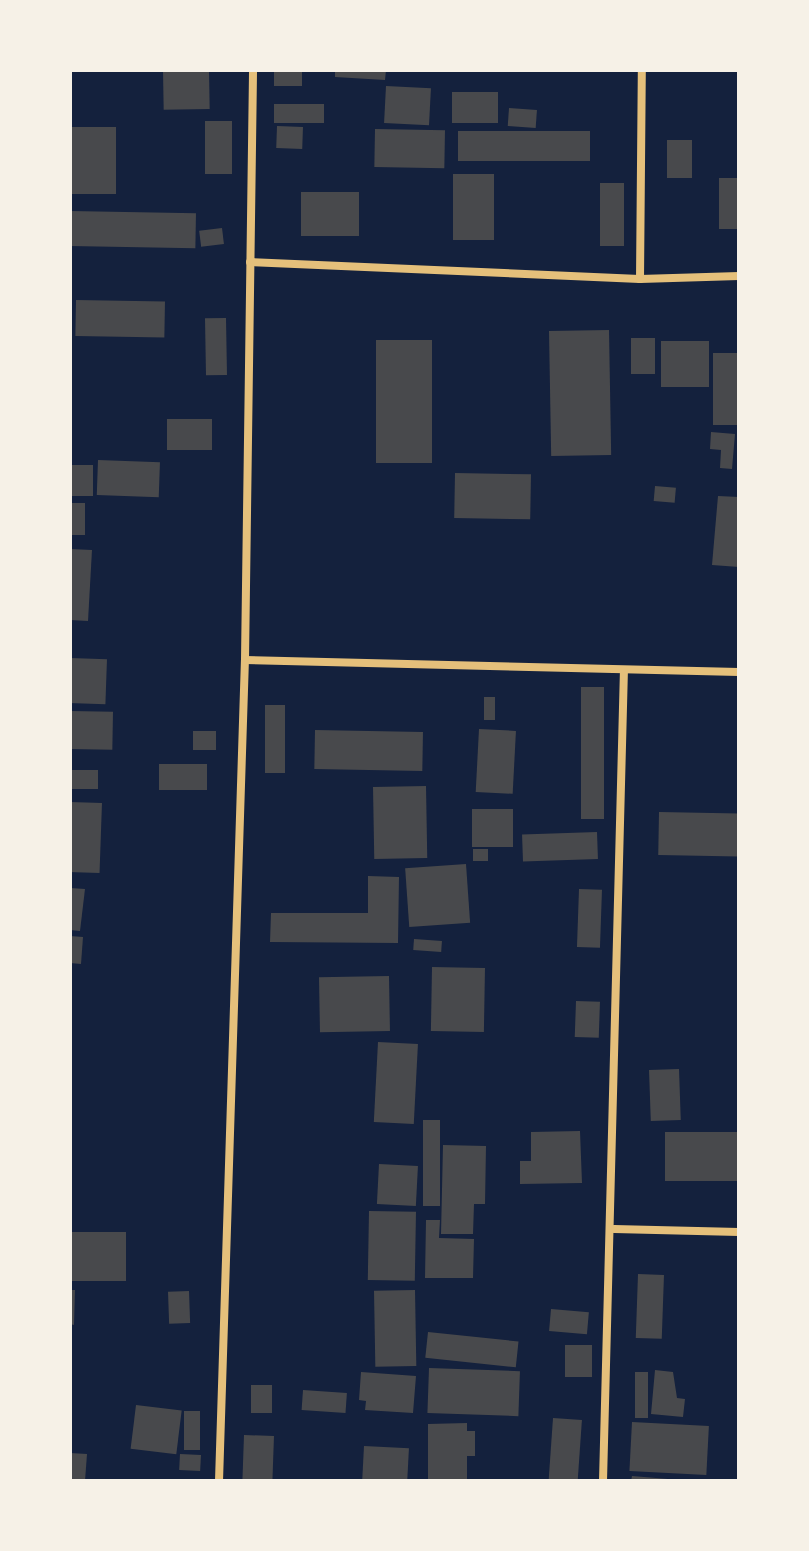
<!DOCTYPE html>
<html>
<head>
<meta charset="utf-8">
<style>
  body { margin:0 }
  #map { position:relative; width:809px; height:1551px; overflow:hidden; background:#14213d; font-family:"Roboto Condensed",sans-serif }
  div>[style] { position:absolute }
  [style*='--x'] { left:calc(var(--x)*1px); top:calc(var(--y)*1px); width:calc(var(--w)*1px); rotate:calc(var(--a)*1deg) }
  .building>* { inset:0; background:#48494c; transform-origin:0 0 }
  .minor>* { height:8px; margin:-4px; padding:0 4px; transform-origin:4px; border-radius:4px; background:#e5c07b }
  span { translate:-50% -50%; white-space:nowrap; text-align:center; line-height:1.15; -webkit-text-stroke:8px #f6f1e7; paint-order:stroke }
  .frame { position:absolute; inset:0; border:72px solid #f6f1e7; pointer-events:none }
</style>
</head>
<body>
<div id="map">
  <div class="building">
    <i style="left:209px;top:70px;width:39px;height:46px;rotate:89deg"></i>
    <i style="left:274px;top:70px;width:28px;height:16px"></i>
    <i style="clip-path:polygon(335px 70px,386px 70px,385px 80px,335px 77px)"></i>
    <i style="left:386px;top:86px;width:45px;height:37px;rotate:3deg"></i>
    <i style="left:498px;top:92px;width:31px;height:46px;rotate:90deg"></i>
    <i style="left:274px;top:104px;width:50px;height:19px"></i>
    <i style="left:509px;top:108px;width:28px;height:18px;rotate:4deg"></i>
    <i style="left:205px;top:121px;width:27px;height:53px"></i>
    <i style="left:277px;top:126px;width:26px;height:22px;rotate:2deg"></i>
    <i style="left:70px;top:127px;width:46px;height:67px"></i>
    <i style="left:375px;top:129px;width:70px;height:38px;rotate:1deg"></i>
    <i style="left:458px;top:131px;width:132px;height:30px"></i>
    <i style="left:667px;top:140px;width:25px;height:38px"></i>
    <i style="left:453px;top:174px;width:41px;height:66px"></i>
    <i style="left:719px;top:178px;width:20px;height:51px"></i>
    <i style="left:624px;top:183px;width:63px;height:24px;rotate:90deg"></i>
    <i style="left:301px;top:192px;width:58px;height:44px"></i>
    <i style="left:70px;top:211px;width:126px;height:35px;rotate:1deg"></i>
    <i style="left:222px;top:228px;width:16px;height:23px;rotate:83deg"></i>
    <i style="left:76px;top:300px;width:89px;height:36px;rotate:1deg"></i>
    <i style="left:226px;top:318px;width:57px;height:21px;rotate:89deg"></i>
    <i style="left:609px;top:330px;width:125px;height:60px;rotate:89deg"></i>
    <i style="left:631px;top:338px;width:24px;height:36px"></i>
    <i style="left:376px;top:340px;width:56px;height:123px"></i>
    <i style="left:661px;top:341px;width:48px;height:46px"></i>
    <i style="left:713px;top:353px;width:26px;height:72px"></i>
    <i style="left:212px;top:419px;width:31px;height:45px;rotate:90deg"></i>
    <i style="clip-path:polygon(711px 432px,735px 434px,732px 469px,720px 468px,721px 450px,710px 449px)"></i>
    <i style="left:98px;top:460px;width:62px;height:35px;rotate:2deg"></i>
    <i style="left:70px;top:465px;width:23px;height:31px"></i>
    <i style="left:455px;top:473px;width:76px;height:45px;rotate:1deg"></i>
    <i style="left:655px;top:486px;width:21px;height:15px;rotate:5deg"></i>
    <i style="clip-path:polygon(718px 496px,739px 497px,739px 567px,712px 565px)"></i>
    <i style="left:70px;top:503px;width:15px;height:32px"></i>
    <i style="clip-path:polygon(70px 549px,92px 550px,88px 621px,70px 620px)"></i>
    <i style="left:70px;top:658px;width:37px;height:45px;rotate:2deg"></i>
    <i style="left:581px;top:687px;width:23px;height:132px"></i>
    <i style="left:484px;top:697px;width:11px;height:23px"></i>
    <i style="left:265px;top:705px;width:20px;height:68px"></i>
    <i style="left:70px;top:711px;width:43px;height:38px;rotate:1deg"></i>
    <i style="left:479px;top:729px;width:37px;height:63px;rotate:3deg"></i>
    <i style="left:315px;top:730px;width:108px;height:39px;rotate:1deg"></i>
    <i style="left:193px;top:731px;width:23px;height:19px"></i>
    <i style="left:207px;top:764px;width:26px;height:48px;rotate:90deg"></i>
    <i style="left:70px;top:770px;width:28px;height:19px"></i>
    <i style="left:426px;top:786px;width:72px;height:53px;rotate:89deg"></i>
    <i style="left:70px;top:802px;width:32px;height:70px;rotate:2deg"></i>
    <i style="left:472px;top:809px;width:41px;height:38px"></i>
    <i style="left:659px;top:812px;width:80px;height:43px;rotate:1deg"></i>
    <i style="left:597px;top:832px;width:27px;height:75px;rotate:88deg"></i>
    <i style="left:488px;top:849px;width:12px;height:15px;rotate:90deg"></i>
    <i style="left:466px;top:864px;width:59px;height:61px;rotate:86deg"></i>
    <i style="clip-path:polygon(368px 876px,399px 877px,398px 943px,270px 942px,271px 913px,368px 913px)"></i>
    <i style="clip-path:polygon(70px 888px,85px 889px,80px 931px,70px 930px)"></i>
    <i style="left:579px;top:889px;width:23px;height:58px;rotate:2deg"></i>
    <i style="clip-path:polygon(70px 936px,83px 937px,81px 964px,70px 963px)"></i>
    <i style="left:414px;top:939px;width:28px;height:11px;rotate:4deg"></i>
    <i style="left:432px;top:967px;width:53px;height:64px;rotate:1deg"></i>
    <i style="left:389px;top:976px;width:55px;height:70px;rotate:89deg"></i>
    <i style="left:576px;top:1001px;width:24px;height:36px;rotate:2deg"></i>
    <i style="left:378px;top:1042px;width:40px;height:80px;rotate:3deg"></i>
    <i style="left:679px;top:1069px;width:51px;height:30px;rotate:88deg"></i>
    <i style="left:423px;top:1120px;width:17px;height:86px"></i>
    <i style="clip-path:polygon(580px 1131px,582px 1183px,520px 1184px,520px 1161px,531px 1161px,531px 1132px)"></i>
    <i style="left:739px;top:1132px;width:49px;height:74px;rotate:90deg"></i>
    <i style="clip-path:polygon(443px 1145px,486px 1146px,485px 1204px,474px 1204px,473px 1234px,441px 1234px)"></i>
    <i style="left:379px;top:1164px;width:39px;height:40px;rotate:3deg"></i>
    <i style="left:369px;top:1211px;width:47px;height:69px;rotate:1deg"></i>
    <i style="clip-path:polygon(426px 1220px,440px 1220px,439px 1238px,474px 1239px,473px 1278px,425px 1278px)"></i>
    <i style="left:70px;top:1232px;width:56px;height:49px"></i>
    <i style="left:638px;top:1274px;width:26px;height:64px;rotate:2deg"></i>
    <i style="clip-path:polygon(70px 1290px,75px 1290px,74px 1325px,70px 1324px)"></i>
    <i style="left:415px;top:1290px;width:76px;height:41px;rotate:89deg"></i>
    <i style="left:189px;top:1291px;width:32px;height:21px;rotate:88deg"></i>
    <i style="left:551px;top:1309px;width:38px;height:22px;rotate:5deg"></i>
    <i style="left:428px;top:1332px;width:91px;height:26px;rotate:6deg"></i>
    <i style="left:565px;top:1345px;width:27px;height:32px"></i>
    <i style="left:429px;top:1368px;width:91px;height:45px;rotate:2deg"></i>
    <i style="clip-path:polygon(655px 1370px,673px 1372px,677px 1398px,685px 1399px,683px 1417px,651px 1414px)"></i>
    <i style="clip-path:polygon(361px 1372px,416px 1376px,413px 1413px,365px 1410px,366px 1401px,359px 1400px)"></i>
    <i style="left:635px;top:1372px;width:13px;height:46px"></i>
    <i style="left:251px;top:1385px;width:21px;height:28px"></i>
    <i style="left:303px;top:1390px;width:44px;height:20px;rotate:4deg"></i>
    <i style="left:136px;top:1405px;width:46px;height:44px;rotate:7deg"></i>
    <i style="left:184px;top:1411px;width:16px;height:39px"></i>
    <i style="left:553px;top:1418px;width:29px;height:62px;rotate:4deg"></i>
    <i style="left:632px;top:1422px;width:77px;height:49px;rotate:3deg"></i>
    <i style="clip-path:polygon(467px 1423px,467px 1431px,475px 1431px,475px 1456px,467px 1456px,467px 1481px,428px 1481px,428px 1424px)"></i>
    <i style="left:244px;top:1435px;width:30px;height:46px;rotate:2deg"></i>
    <i style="left:364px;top:1446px;width:45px;height:35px;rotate:3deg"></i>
    <i style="clip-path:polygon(70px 1453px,87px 1454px,85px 1481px,70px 1481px)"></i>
    <i style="left:180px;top:1454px;width:21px;height:16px;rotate:3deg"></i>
    <i style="clip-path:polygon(632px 1476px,668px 1479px,668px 1481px,631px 1481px)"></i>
  </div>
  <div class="minor">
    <i style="--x:250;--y:262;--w:390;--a:2.5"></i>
    <i style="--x:640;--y:279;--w:99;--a:-1.7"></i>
    <i style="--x:640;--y:279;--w:209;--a:-89.5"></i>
    <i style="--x:245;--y:660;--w:494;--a:1.4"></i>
    <i style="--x:614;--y:1229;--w:125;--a:1.4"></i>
    <i style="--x:219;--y:1481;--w:821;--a:-88.19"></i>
    <i style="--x:245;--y:660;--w:590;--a:-89.22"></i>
    <i style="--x:603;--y:1481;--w:811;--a:-88.52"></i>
  </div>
  <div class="frame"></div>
</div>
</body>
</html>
